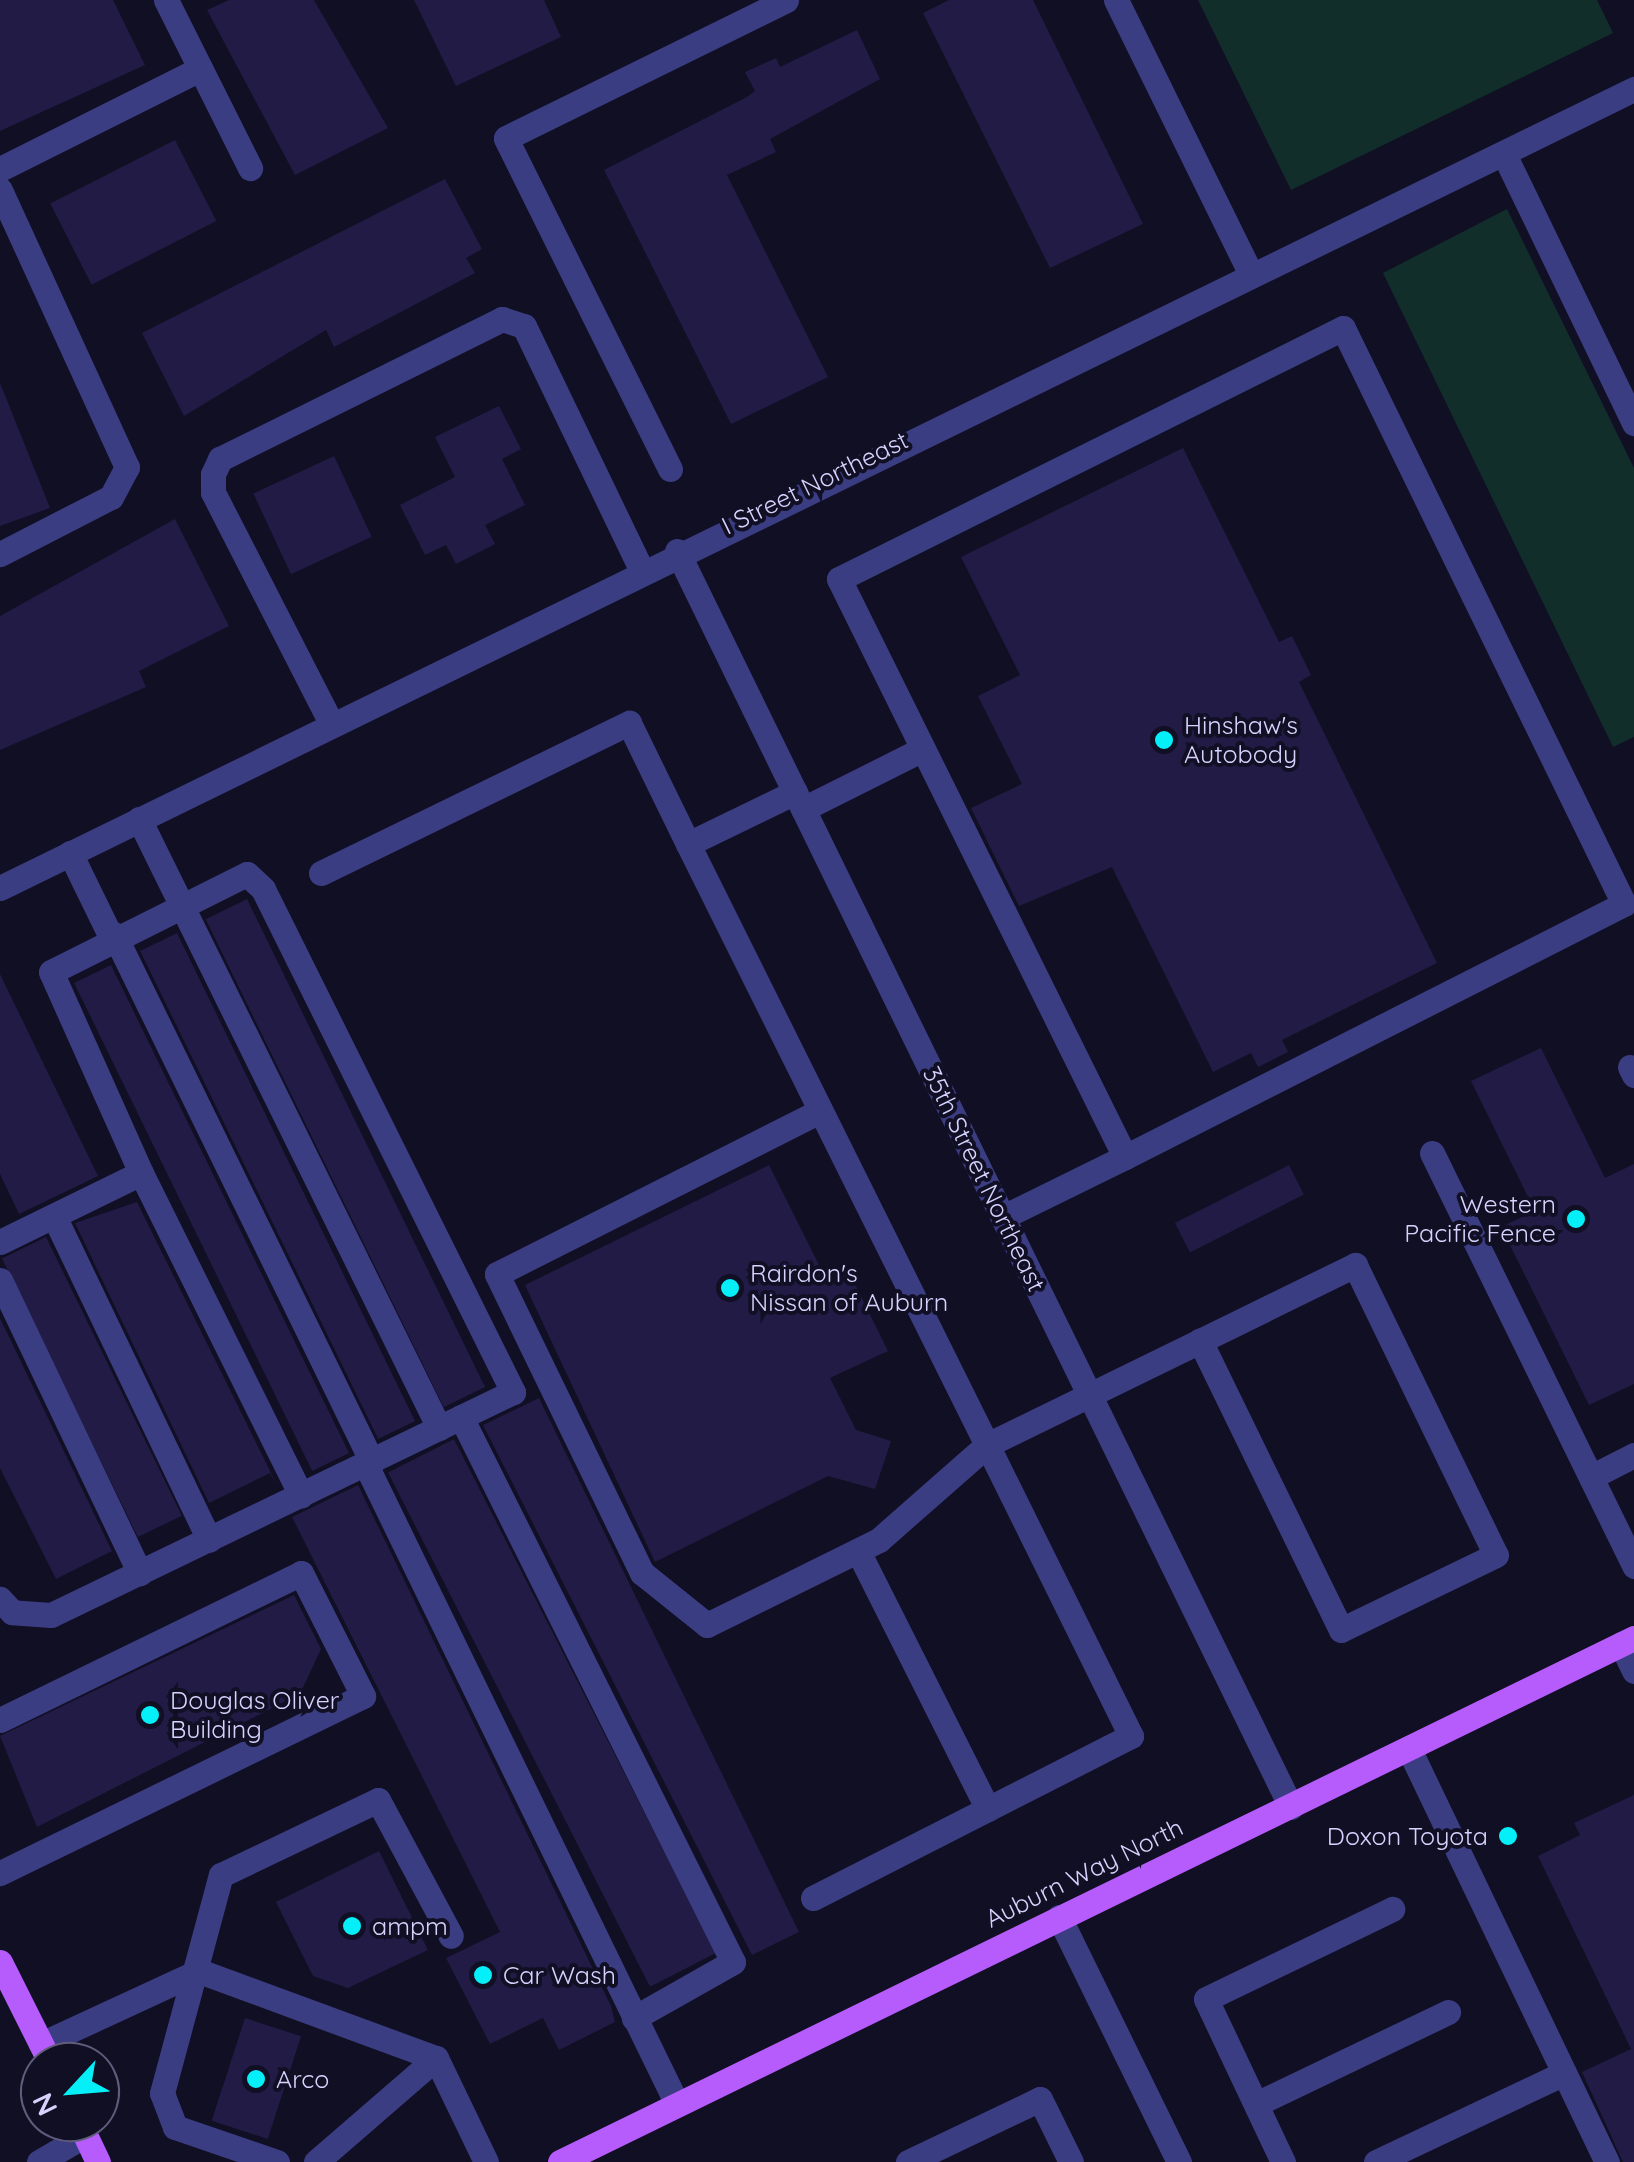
<!DOCTYPE html>
<html>
<head>
<meta charset="utf-8">
<style>
  body { margin:0 }
  #map { position:relative; width:1634px; height:2162px; overflow:hidden; background:#110f24; font-family:Quicksand,sans-serif }
  div>[style] { position:absolute }
  [style*='--x'] { left:calc(var(--x)*1px); top:calc(var(--y)*1px); width:calc(var(--w)*1px); rotate:calc(var(--a)*1deg) }
  .green>* { inset:0; background:#122e2b }
  .building>* { inset:0; background:#211b45; transform-origin:0 0 }
  .minor>* { height:25px; margin:-12.5px; padding:0 12.5px; transform-origin:12.5px; border-radius:12.5px; background:#3b3d82 }
  .major>* { height:25px; margin:-12.5px; padding:0 12.5px; transform-origin:12.5px; border-radius:12.5px; background:#b75cfc }
  .dots>* { width:28px; height:28px; translate:-50% -50%; box-sizing:border-box; border:5px solid #110f24; border-radius:50% }
  span { translate:-50% -50%; white-space:nowrap; text-align:center; line-height:1.15; -webkit-text-stroke:8px #110f24; paint-order:stroke }
  .street-label { font-size:25px; color:#d5d3fe }
  .poi-label { font-size:25px; color:#d5d3fe }
  .left { translate:0 -50%; text-align:left }
  .right { translate:-100% -50%; text-align:right }
  .north { position:absolute; left:20px; top:2042px; width:100px; height:100px; box-sizing:border-box; background:#110f24; border:2px solid #5f5d7b; border-radius:50%; rotate:244deg; font-size:28px; font-weight:700; line-height:40px; text-align:center; color:#d5d3fe }
  .north::after { content:''; display:block; margin:auto; width:35px; height:45px; background:#05eff8; clip-path:polygon(50% 0,100% 100%,50% 72%,0 100%) }
</style>
</head>
<body>
<div id="map">
  <div class="green">
    <i style="clip-path:polygon(1198px 0,1597px 0,1613px 33px,1291px 190px)"></i>
    <i style="clip-path:polygon(1507px 209px,1634px 468px,1634px 737px,1613px 747px,1383px 273px)"></i>
  </div>
  <div class="building">
    <i style="clip-path:polygon(0 0,113px 0,145px 65px,0 131px)"></i>
    <i style="clip-path:polygon(229px 0,314px 0,388px 128px,295px 175px,207px 10px)"></i>
    <i style="clip-path:polygon(414px 0,544px 0,561px 37px,456px 86px)"></i>
    <i style="clip-path:polygon(949px 0,1033px 0,1143px 224px,1050px 268px,923px 13px)"></i>
    <i style="clip-path:polygon(857px 30px,880px 79px,770px 139px,776px 152px,727px 175px,828px 377px,731px 424px,604px 170px,747px 97px,755px 91px,745px 72px,776px 58px,780px 67px)"></i>
    <i style="left:175px;top:140px;width:91px;height:140px;rotate:63deg"></i>
    <i style="clip-path:polygon(445px 179px,482px 249px,466px 258px,475px 273px,334px 347px,326px 330px,184px 416px,142px 333px)"></i>
    <i style="clip-path:polygon(0 383px,50px 508px,0 526px)"></i>
    <i style="clip-path:polygon(499px 406px,521px 449px,502px 459px,525px 505px,485px 525px,495px 544px,456px 564px,446px 545px,425px 555px,400px 505px,455px 477px,435px 437px)"></i>
    <i style="clip-path:polygon(1183px 448px,1279px 642px,1292px 636px,1311px 675px,1299px 682px,1437px 963px,1282px 1040px,1288px 1052px,1258px 1067px,1251px 1053px,1213px 1072px,1112px 867px,1019px 906px,971px 808px,1022px 784px,978px 696px,1020px 675px,961px 557px)"></i>
    <i style="left:334px;top:456px;width:89px;height:89px;rotate:65deg"></i>
    <i style="clip-path:polygon(175px 519px,229px 626px,139px 671px,146px 687px,0 750px,0 616px)"></i>
    <i style="left:247px;top:899px;width:543px;height:46px;rotate:64deg"></i>
    <i style="left:177px;top:933px;width:543px;height:41px;rotate:64deg"></i>
    <i style="left:111px;top:965px;width:543px;height:41px;rotate:64deg"></i>
    <i style="clip-path:polygon(0 974px,98px 1176px,19px 1214px,0 1174px)"></i>
    <i style="clip-path:polygon(1541px 1048px,1605px 1178px,1634px 1164px,1634px 1384px,1589px 1405px,1501px 1227px,1535px 1211px,1471px 1081px)"></i>
    <i style="clip-path:polygon(769px 1165px,826px 1279px,848px 1270px,888px 1351px,830px 1378px,856px 1430px,891px 1441px,875px 1489px,828px 1476px,655px 1562px,525px 1285px)"></i>
    <i style="left:1289px;top:1165px;width:33px;height:128px;rotate:63deg"></i>
    <i style="clip-path:polygon(137px 1202px,278px 1487px,270px 1473px,209px 1503px,75px 1223px)"></i>
    <i style="left:46px;top:1237px;width:310px;height:49px;rotate:64deg"></i>
    <i style="clip-path:polygon(0 1318px,112px 1551px,56px 1579px,0 1468px)"></i>
    <i style="clip-path:polygon(539px 1398px,799px 1932px,752px 1955px,483px 1425px)"></i>
    <i style="left:454px;top:1439px;width:577px;height:74px;rotate:63deg"></i>
    <i style="clip-path:polygon(358px 1485px,611px 2006px,615px 2022px,559px 2050px,543px 2018px,490px 2044px,446px 1958px,500px 1932px,292px 1517px)"></i>
    <i style="clip-path:polygon(294px 1595px,321px 1649px,300px 1694px,37px 1827px,0 1736px)"></i>
    <i style="clip-path:polygon(1634px 1795px,1634px 2162px,1623px 2162px,1582px 2072px,1631px 2049px,1538px 1856px,1580px 1835px,1574px 1823px)"></i>
    <i style="clip-path:polygon(379px 1851px,428px 1950px,348px 1988px,313px 1976px,276px 1902px)"></i>
    <i style="left:245px;top:2018px;width:59px;height:108px;rotate:18deg"></i>
  </div>
  <div class="minor">
    <i style="--x:166;--y:0;--w:188;--a:63.4"></i>
    <i style="--x:1116;--y:0;--w:305;--a:63.8"></i>
    <i style="--x:1504;--y:154;--w:299;--a:64.2"></i>
    <i style="--x:0;--y:169;--w:224;--a:-26.6"></i>
    <i style="--x:0;--y:190;--w:305;--a:65.4"></i>
    <i style="--x:127;--y:467;--w:34;--a:118"></i>
    <i style="--x:111;--y:497;--w:125;--a:152.8"></i>
    <i style="--x:670;--y:469;--w:369;--a:-116.4"></i>
    <i style="--x:506;--y:138;--w:312;--a:-26.2"></i>
    <i style="--x:677;--y:551;--w:1398;--a:63.95"></i>
    <i style="--x:331;--y:723;--w:259;--a:-117.1"></i>
    <i style="--x:213;--y:492;--w:18;--a:-90"></i>
    <i style="--x:213;--y:474;--w:17;--a:-65"></i>
    <i style="--x:220;--y:459;--w:315;--a:-26.4"></i>
    <i style="--x:502;--y:319;--w:23;--a:18"></i>
    <i style="--x:524;--y:326;--w:270;--a:64.3"></i>
    <i style="--x:803;--y:809;--w:134;--a:-26.6"></i>
    <i style="--x:139;--y:819;--w:679;--a:63.77"></i>
    <i style="--x:688;--y:844;--w:671;--a:63.55"></i>
    <i style="--x:987;--y:1445;--w:237;--a:-26"></i>
    <i style="--x:1200;--y:1341;--w:173;--a:-26.1"></i>
    <i style="--x:1355;--y:1265;--w:322;--a:64.1"></i>
    <i style="--x:1496;--y:1555;--w:172;--a:154.2"></i>
    <i style="--x:1341;--y:1630;--w:322;--a:-116"></i>
    <i style="--x:70;--y:853;--w:91;--a:64"></i>
    <i style="--x:321;--y:873;--w:343;--a:-26"></i>
    <i style="--x:629;--y:723;--w:135;--a:64"></i>
    <i style="--x:688;--y:844;--w:119;--a:-25.9"></i>
    <i style="--x:0;--y:888;--w:1819;--a:-26.06"></i>
    <i style="--x:114;--y:934;--w:588;--a:63.96"></i>
    <i style="--x:1630;--y:1067;--w:9;--a:63"></i>
    <i style="--x:1432;--y:1153;--w:460;--a:63.9"></i>
    <i style="--x:141;--y:1173;--w:360;--a:63.6"></i>
    <i style="--x:54;--y:1216;--w:359;--a:64.4"></i>
    <i style="--x:1003;--y:1217;--w:136;--a:-26.2"></i>
    <i style="--x:1125;--y:1157;--w:559;--a:-26.89"></i>
    <i style="--x:1624;--y:904;--w:641;--a:-116.01"></i>
    <i style="--x:1343;--y:328;--w:563;--a:153.53"></i>
    <i style="--x:839;--y:579;--w:645;--a:63.67"></i>
    <i style="--x:0;--y:1242;--w:157;--a:-26.1"></i>
    <i style="--x:141;--y:1173;--w:220;--a:-114.1"></i>
    <i style="--x:51;--y:972;--w:219;--a:-26.6"></i>
    <i style="--x:247;--y:874;--w:22;--a:43"></i>
    <i style="--x:263;--y:889;--w:562;--a:63.57"></i>
    <i style="--x:513;--y:1392;--w:513;--a:154.23"></i>
    <i style="--x:51;--y:1615;--w:39;--a:-176"></i>
    <i style="--x:12;--y:1612;--w:18;--a:-133"></i>
    <i style="--x:0;--y:1280;--w:325;--a:64.5"></i>
    <i style="--x:461;--y:1417;--w:609;--a:63.48"></i>
    <i style="--x:733;--y:1962;--w:114;--a:150.5"></i>
    <i style="--x:366;--y:1465;--w:711;--a:64.05"></i>
    <i style="--x:1591;--y:1477;--w:48;--a:-27.1"></i>
    <i style="--x:858;--y:1551;--w:289;--a:63.3"></i>
    <i style="--x:1621;--y:1644;--w:30;--a:64"></i>
    <i style="--x:0;--y:1720;--w:335;--a:-26"></i>
    <i style="--x:301;--y:1573;--w:138;--a:63.2"></i>
    <i style="--x:363;--y:1696;--w:404;--a:154"></i>
    <i style="--x:1409;--y:1749;--w:458;--a:64.4"></i>
    <i style="--x:813;--y:1898;--w:357;--a:-27"></i>
    <i style="--x:1131;--y:1736;--w:325;--a:-116.3"></i>
    <i style="--x:987;--y:1445;--w:144;--a:138.7"></i>
    <i style="--x:879;--y:1540;--w:192;--a:153.7"></i>
    <i style="--x:707;--y:1625;--w:83;--a:-141.3"></i>
    <i style="--x:642;--y:1573;--w:332;--a:-115.9"></i>
    <i style="--x:497;--y:1274;--w:362;--a:-26.8"></i>
    <i style="--x:1059;--y:1917;--w:273;--a:63.9"></i>
    <i style="--x:41;--y:2044;--w:174;--a:-24.8"></i>
    <i style="--x:199;--y:1971;--w:252;--a:20.2"></i>
    <i style="--x:436;--y:2058;--w:115;--a:64.3"></i>
    <i style="--x:1256;--y:2104;--w:213;--a:-25.6"></i>
    <i style="--x:39;--y:2162;--w:53;--a:-30.4"></i>
    <i style="--x:277;--y:2162;--w:108;--a:-161.1"></i>
    <i style="--x:175;--y:2127;--w:36;--a:-111"></i>
    <i style="--x:162;--y:2093;--w:226;--a:-74.9"></i>
    <i style="--x:221;--y:1875;--w:174;--a:-25.5"></i>
    <i style="--x:378;--y:1800;--w:154;--a:61.8"></i>
    <i style="--x:316;--y:2162;--w:159;--a:-40.9"></i>
    <i style="--x:908;--y:2162;--w:146;--a:-25.5"></i>
    <i style="--x:1040;--y:2099;--w:70;--a:63.8"></i>
    <i style="--x:1283;--y:2162;--w:180;--a:-115.3"></i>
    <i style="--x:1206;--y:1999;--w:207;--a:-25.8"></i>
    <i style="--x:1376;--y:2162;--w:208;--a:-25.3"></i>
  </div>
  <div class="major">
    <i style="--x:0;--y:1962;--w:112;--a:63.4"></i>
    <i style="--x:79;--y:2122;--w:44;--a:64.6"></i>
    <i style="--x:560;--y:2162;--w:1195;--a:-26.01"></i>
  </div>
  <div class="dots">
    <i style="left:1164px;top:740px;background:#05eff8"></i>
    <i style="left:1576px;top:1219px;background:#05eff8"></i>
    <i style="left:730px;top:1288px;background:#05eff8"></i>
    <i style="left:150px;top:1715px;background:#05eff8"></i>
    <i style="left:1508px;top:1836px;background:#05eff8"></i>
    <i style="left:352px;top:1926px;background:#05eff8"></i>
    <i style="left:483px;top:1975px;background:#05eff8"></i>
    <i style="left:256px;top:2079px;background:#05eff8"></i>
  </div>
  <div class="street-label">
    <span style="left:815px;top:483px;rotate:-26deg">I Street Northeast</span>
    <span style="left:984px;top:1179px;rotate:64deg">35th Street Northeast</span>
    <span style="left:1084px;top:1873px;rotate:-26deg">Auburn Way North</span>
  </div>
  <div class="poi-label">
    <span class="left" style="left:1184px;top:740px">Hinshaw's<br>Autobody</span>
    <span class="right" style="left:1556px;top:1219px">Western<br>Pacific Fence</span>
    <span class="left" style="left:750px;top:1288px">Rairdon's<br>Nissan of Auburn</span>
    <span class="left" style="left:170px;top:1715px">Douglas Oliver<br>Building</span>
    <span class="right" style="left:1488px;top:1836px">Doxon Toyota</span>
    <span class="left" style="left:372px;top:1926px">ampm</span>
    <span class="left" style="left:503px;top:1975px">Car Wash</span>
    <span class="left" style="left:276px;top:2079px">Arco</span>
  </div>
  <div class="north">N</div>
</div>
</body>
</html>
